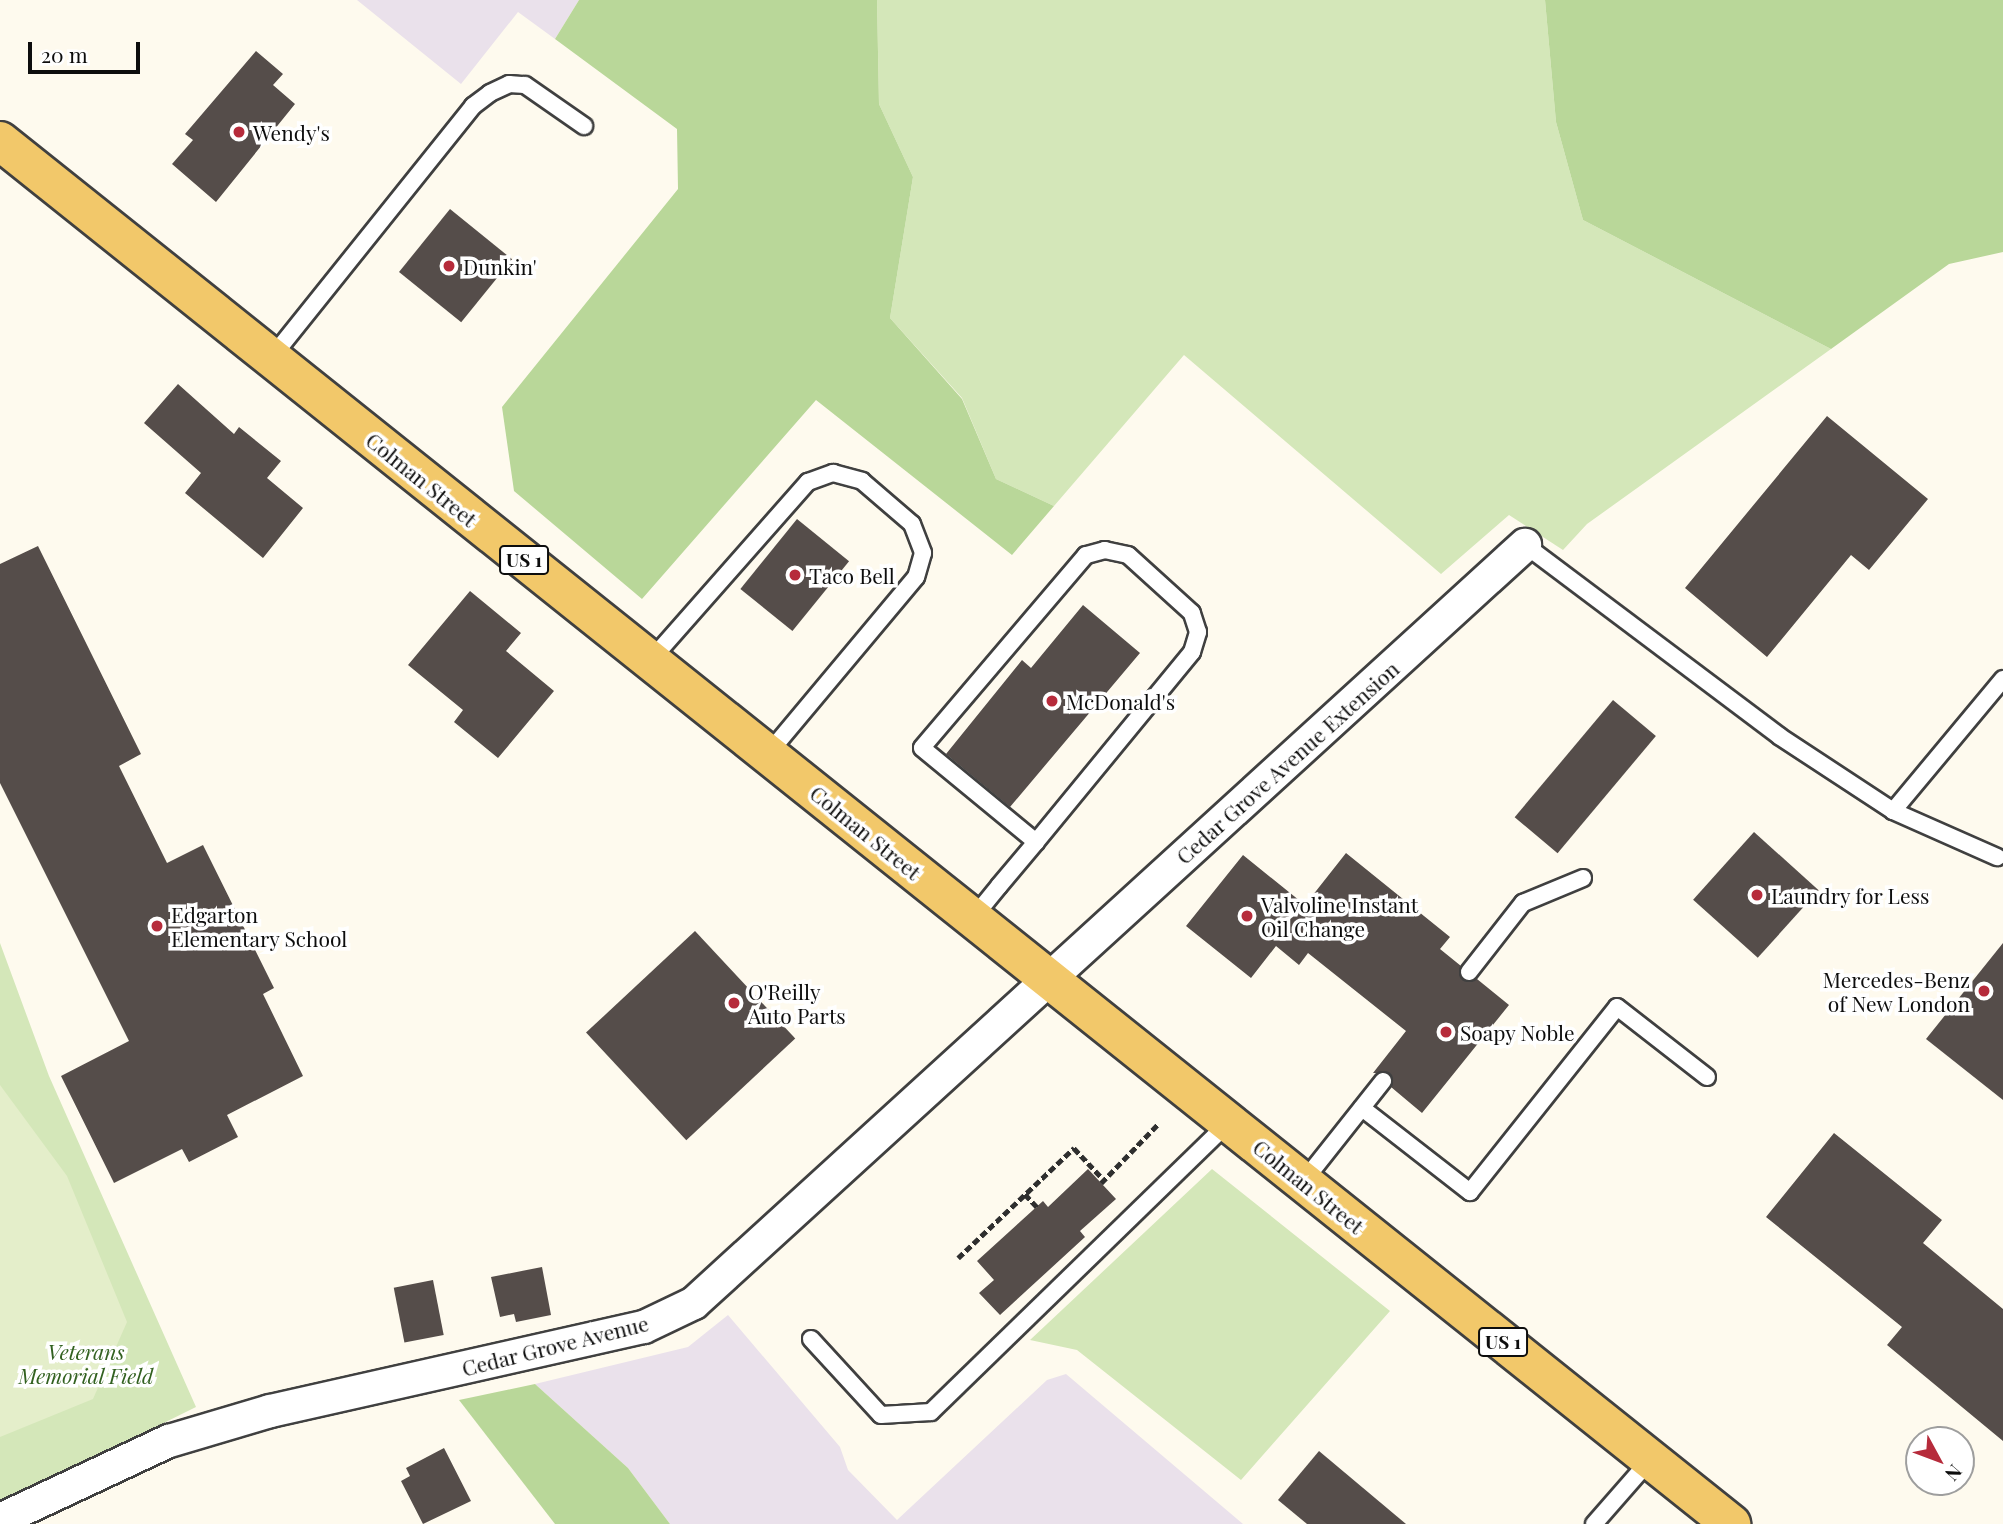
<!DOCTYPE html>
<html>
<head>
<meta charset="utf-8">
<style>
  body { margin:0 }
  #map { position:relative; width:2003px; height:1524px; overflow:hidden; background:#fefaee; font-family:"Playfair Display",serif }
  div>[style] { position:absolute }
  [style*='--x'] { left:calc(var(--x)*1px); top:calc(var(--y)*1px); width:calc(var(--w)*1px); rotate:calc(var(--a)*1deg) }
  .industrial>* { inset:0; background:#eae1eb }
  .green>* { inset:0; background:#d4e7b9 }
  .forest>* { inset:0; background:#b9d799 }
  .pitch>* { inset:0; background:#e4eeca }
  .building>* { inset:0; background:#554d4a; transform-origin:0 0 }
  .path>* { height:4.5px; margin-top:-2.25px; transform-origin:0; background:repeating-linear-gradient(90deg,#2f2f2f 0 7px,transparent 0 10.5px) }
  .roads { filter:drop-shadow(2px 0 #404040) drop-shadow(-2px 0 #404040) drop-shadow(0 2px #404040) drop-shadow(0 -2px #404040) }
  .service>* { height:16px; margin:-8px; padding:0 8px; transform-origin:8px; border-radius:8px; background:#fff }
  .minor>* { height:32px; margin:-16px; padding:0 16px; transform-origin:16px; border-radius:16px; background:#fff }
  .primary>* { height:38px; margin:-19px; padding:0 19px; transform-origin:19px; border-radius:19px; background:#f2c86a }
  .dots>* { width:19px; height:19px; translate:-50% -50%; box-sizing:border-box; border:4px solid #fff; border-radius:50% }
  span { translate:-50% -50%; white-space:nowrap; text-align:center; line-height:1.15; -webkit-text-stroke:7px #fff; paint-order:stroke }
  .shield-label span { padding:2px 5px; background:#fff; border:2px solid; border-radius:5px; -webkit-text-stroke-width:0 }
  .shield-label { font-size:19px; color:#0d0d0d; font-weight:700 }
  .poi-label { font-size:21px; color:#0d0d0d }
  .left { translate:0 -50%; text-align:left }
  .right { translate:-100% -50%; text-align:right }
  .street-label { font-size:21px; color:#0d0d0d }
  .park-label { font-size:21px; color:#326120; font-style:italic }
  .north { position:absolute; left:1905px; top:1426px; width:70px; height:70px; box-sizing:border-box; background:#fff; border:2px solid #9e9e9e; border-radius:50%; rotate:131deg; font-size:19px; font-weight:700; line-height:28px; text-align:center; color:#0d0d0d }
  .north::after { content:''; display:block; margin:auto; width:24px; height:32px; background:#b62b3b; clip-path:polygon(50% 0,100% 100%,50% 72%,0 100%) }
  .scale { position:absolute; left:28px; top:42px; width:112px; height:32px; box-sizing:border-box; border:4px solid #0d0d0d; border-top:0; padding-left:9px; font-size:21px; line-height:24px; white-space:nowrap; color:#0d0d0d; -webkit-text-stroke:5px #fff; paint-order:stroke }
</style>
</head>
<body>
<div id="map">
  <div class="industrial">
    <i style="clip-path:polygon(357px 0,579px 0,555px 39px,518px 12px,461px 84px)"></i>
    <i style="clip-path:polygon(728px 1315px,840px 1447px,848px 1470px,897px 1520px,1047px 1380px,1066px 1374px,1243px 1524px,670px 1524px,628px 1468px,535px 1384px,688px 1347px)"></i>
  </div>
  <div class="green">
    <i style="clip-path:polygon(877px 0,1545px 0,1556px 122px,1583px 220px,1831px 349px,1587px 524px,1563px 550px,1509px 515px,1441px 574px,1184px 355px,1054px 506px,996px 479px,962px 398px,890px 318px,913px 177px,879px 104px)"></i>
    <i style="clip-path:polygon(0 943px,49px 1076px,196px 1407px,0 1504px)"></i>
    <i style="clip-path:polygon(1212px 1169px,1390px 1311px,1241px 1480px,1077px 1350px,1030px 1340px)"></i>
  </div>
  <div class="forest">
    <i style="clip-path:polygon(579px 0,877px 0,879px 104px,913px 177px,890px 318px,962px 399px,996px 479px,1054px 506px,1012px 555px,816px 400px,642px 599px,514px 491px,502px 407px,678px 189px,677px 129px,555px 39px)"></i>
    <i style="clip-path:polygon(1545px 0,2003px 0,2003px 252px,1949px 264px,1831px 349px,1583px 220px,1556px 122px)"></i>
    <i style="clip-path:polygon(535px 1384px,628px 1468px,670px 1524px,555px 1524px,459px 1400px)"></i>
  </div>
  <div class="pitch">
    <i style="clip-path:polygon(0 1085px,67px 1176px,127px 1322px,93px 1399px,0 1437px)"></i>
  </div>
  <div class="building">
    <i style="clip-path:polygon(256px 51px,283px 74px,273px 85px,295px 104px,216px 202px,172px 164px,193px 140px,185px 134px)"></i>
    <i style="left:450px;top:209px;width:80px;height:81px;rotate:39deg"></i>
    <i style="clip-path:polygon(178px 384px,234px 434px,239px 427px,281px 461px,267px 478px,303px 508px,263px 558px,185px 493px,201px 473px,144px 423px)"></i>
    <i style="clip-path:polygon(1827px 416px,1928px 499px,1869px 570px,1851px 555px,1767px 657px,1685px 588px)"></i>
    <i style="left:797px;top:519px;width:67px;height:90px;rotate:39deg"></i>
    <i style="clip-path:polygon(38px 546px,141px 754px,119px 766px,167px 863px,203px 845px,274px 988px,263px 994px,303px 1076px,227px 1115px,238px 1137px,189px 1162px,182px 1149px,114px 1183px,61px 1076px,129px 1041px,0 783px,0 564px)"></i>
    <i style="clip-path:polygon(470px 591px,521px 633px,506px 651px,554px 691px,498px 758px,454px 722px,463px 710px,408px 665px)"></i>
    <i style="clip-path:polygon(1083px 605px,1140px 653px,1010px 807px,946px 754px,1022px 660px,1031px 668px)"></i>
    <i style="left:1613px;top:700px;width:56px;height:153px;rotate:40deg"></i>
    <i style="left:1754px;top:832px;width:87px;height:91px;rotate:42deg"></i>
    <i style="clip-path:polygon(1346px 853px,1450px 937px,1440px 949px,1461px 966px,1462px 980px,1477px 979px,1509px 1005px,1422px 1113px,1391px 1087px,1390px 1073px,1373px 1073px,1406px 1031px,1308px 953px,1299px 965px,1276px 946px,1251px 978px,1186px 926px,1243px 855px,1305px 905px)"></i>
    <i style="left:695px;top:931px;width:147px;height:149px;rotate:47deg"></i>
    <i style="clip-path:polygon(2003px 943px,2003px 1100px,1926px 1039px)"></i>
    <i style="clip-path:polygon(1834px 1133px,1942px 1220px,1923px 1243px,2003px 1309px,2003px 1441px,1887px 1345px,1902px 1327px,1766px 1217px)"></i>
    <i style="clip-path:polygon(1088px 1169px,1116px 1199px,1080px 1231px,1085px 1237px,1000px 1315px,979px 1293px,994px 1280px,977px 1261px,1043px 1201px,1048px 1207px)"></i>
    <i style="clip-path:polygon(542px 1267px,551px 1315px,516px 1322px,514px 1314px,500px 1317px,491px 1277px)"></i>
    <i style="left:433px;top:1280px;width:56px;height:40px;rotate:79deg"></i>
    <i style="clip-path:polygon(444px 1448px,471px 1501px,423px 1524px,401px 1481px,410px 1476px,406px 1468px)"></i>
    <i style="clip-path:polygon(1319px 1451px,1406px 1524px,1307px 1524px,1278px 1500px)"></i>
  </div>
  <div class="path">
    <i style="--x:1101;--y:1183;--w:81;--a:-46"></i>
    <i style="--x:1025;--y:1194;--w:18;--a:47"></i>
    <i style="--x:958;--y:1258;--w:160;--a:-43.5"></i>
    <i style="--x:1074;--y:1148;--w:44;--a:46.8"></i>
  </div>
  <div class="roads">
    <div class="service">
      <i style="--x:272;--y:357;--w:322;--a:-51.3"></i>
      <i style="--x:473;--y:106;--w:21;--a:-37"></i>
      <i style="--x:490;--y:93;--w:21;--a:-25"></i>
      <i style="--x:509;--y:84;--w:16;--a:4"></i>
      <i style="--x:525;--y:85;--w:72;--a:34.8"></i>
      <i style="--x:1525;--y:545;--w:318;--a:36.9"></i>
      <i style="--x:1779;--y:736;--w:136;--a:33.3"></i>
      <i style="--x:1893;--y:811;--w:172;--a:-50.2"></i>
      <i style="--x:650;--y:661;--w:239;--a:-48.6"></i>
      <i style="--x:808;--y:482;--w:27;--a:-20"></i>
      <i style="--x:833;--y:473;--w:30;--a:15"></i>
      <i style="--x:862;--y:481;--w:66;--a:40.7"></i>
      <i style="--x:912;--y:524;--w:31;--a:69"></i>
      <i style="--x:923;--y:553;--w:25;--a:106"></i>
      <i style="--x:916;--y:577;--w:231;--a:129.9"></i>
      <i style="--x:1893;--y:811;--w:114;--a:23.9"></i>
      <i style="--x:973;--y:918;--w:41;--a:-50.9"></i>
      <i style="--x:999;--y:886;--w:57;--a:-49.9"></i>
      <i style="--x:1036;--y:842;--w:246;--a:-50.6"></i>
      <i style="--x:1192;--y:652;--w:21;--a:-73"></i>
      <i style="--x:1198;--y:632;--w:20;--a:-108"></i>
      <i style="--x:1192;--y:613;--w:86;--a:-137.8"></i>
      <i style="--x:1128;--y:555;--w:24;--a:-168"></i>
      <i style="--x:1105;--y:550;--w:20;--a:165"></i>
      <i style="--x:1086;--y:555;--w:253;--a:130.4"></i>
      <i style="--x:922;--y:748;--w:148;--a:39.5"></i>
      <i style="--x:1469;--y:972;--w:88;--a:-52"></i>
      <i style="--x:1523;--y:903;--w:65;--a:-22.6"></i>
      <i style="--x:1362;--y:1108;--w:137;--a:37.9"></i>
      <i style="--x:1470;--y:1192;--w:236;--a:-51.5"></i>
      <i style="--x:1617;--y:1007;--w:114;--a:37.9"></i>
      <i style="--x:1303;--y:1182;--w:129;--a:-51.6"></i>
      <i style="--x:811;--y:1339;--w:103;--a:47.4"></i>
      <i style="--x:881;--y:1415;--w:50;--a:-3.4"></i>
      <i style="--x:931;--y:1412;--w:414;--a:-44.2"></i>
      <i style="--x:1594;--y:1524;--w:86;--a:-48.8"></i>
    </div>
    <div class="minor">
      <i style="--x:0;--y:1520;--w:187;--a:-25.1"></i>
      <i style="--x:169;--y:1441;--w:105;--a:-16.5"></i>
      <i style="--x:270;--y:1411;--w:383;--a:-12.7"></i>
      <i style="--x:644;--y:1327;--w:55;--a:-25.6"></i>
      <i style="--x:694;--y:1303;--w:1125;--a:-42.37"></i>
    </div>
    <div class="primary">
      <i style="--x:0;--y:141;--w:2216;--a:38.62"></i>
    </div>
  </div>
  <div class="dots">
    <i style="left:239px;top:132px;background:#b62b3b"></i>
    <i style="left:449px;top:266px;background:#b62b3b"></i>
    <i style="left:795px;top:575px;background:#b62b3b"></i>
    <i style="left:1052px;top:701px;background:#b62b3b"></i>
    <i style="left:1757px;top:895px;background:#b62b3b"></i>
    <i style="left:1247px;top:916px;background:#b62b3b"></i>
    <i style="left:157px;top:926px;background:#b62b3b"></i>
    <i style="left:1984px;top:991px;background:#b62b3b"></i>
    <i style="left:734px;top:1003px;background:#b62b3b"></i>
    <i style="left:1446px;top:1032px;background:#b62b3b"></i>
  </div>
  <div class="shield-label">
    <span style="left:524px;top:560px">US 1</span>
    <span style="left:1503px;top:1342px">US 1</span>
  </div>
  <div class="poi-label">
    <span class="left" style="left:253px;top:132px">Wendy's</span>
    <span class="left" style="left:463px;top:266px">Dunkin'</span>
    <span class="left" style="left:809px;top:575px">Taco Bell</span>
    <span class="left" style="left:1066px;top:701px">McDonald's</span>
    <span class="left" style="left:1771px;top:895px">Laundry for Less</span>
    <span class="left" style="left:1261px;top:916px">Valvoline Instant<br>Oil Change</span>
    <span class="left" style="left:171px;top:926px">Edgarton<br>Elementary School</span>
    <span class="right" style="left:1970px;top:991px">Mercedes-Benz<br>of New London</span>
    <span class="left" style="left:748px;top:1003px">O'Reilly<br>Auto Parts</span>
    <span class="left" style="left:1460px;top:1032px">Soapy Noble</span>
  </div>
  <div class="street-label">
    <span style="left:422px;top:479px;rotate:39deg">Colman Street</span>
    <span style="left:1287px;top:762px;rotate:-42deg">Cedar Grove Avenue Extension</span>
    <span style="left:866px;top:832px;rotate:39deg">Colman Street</span>
    <span style="left:1309px;top:1186px;rotate:39deg">Colman Street</span>
    <span style="left:555px;top:1345px;rotate:-14deg">Cedar Grove Avenue</span>
  </div>
  <div class="park-label">
    <span style="left:86px;top:1363px">Veterans<br>Memorial Field</span>
  </div>
  <div class="north">N</div>
  <div class="scale">20 m</div>
</div>
</body>
</html>
